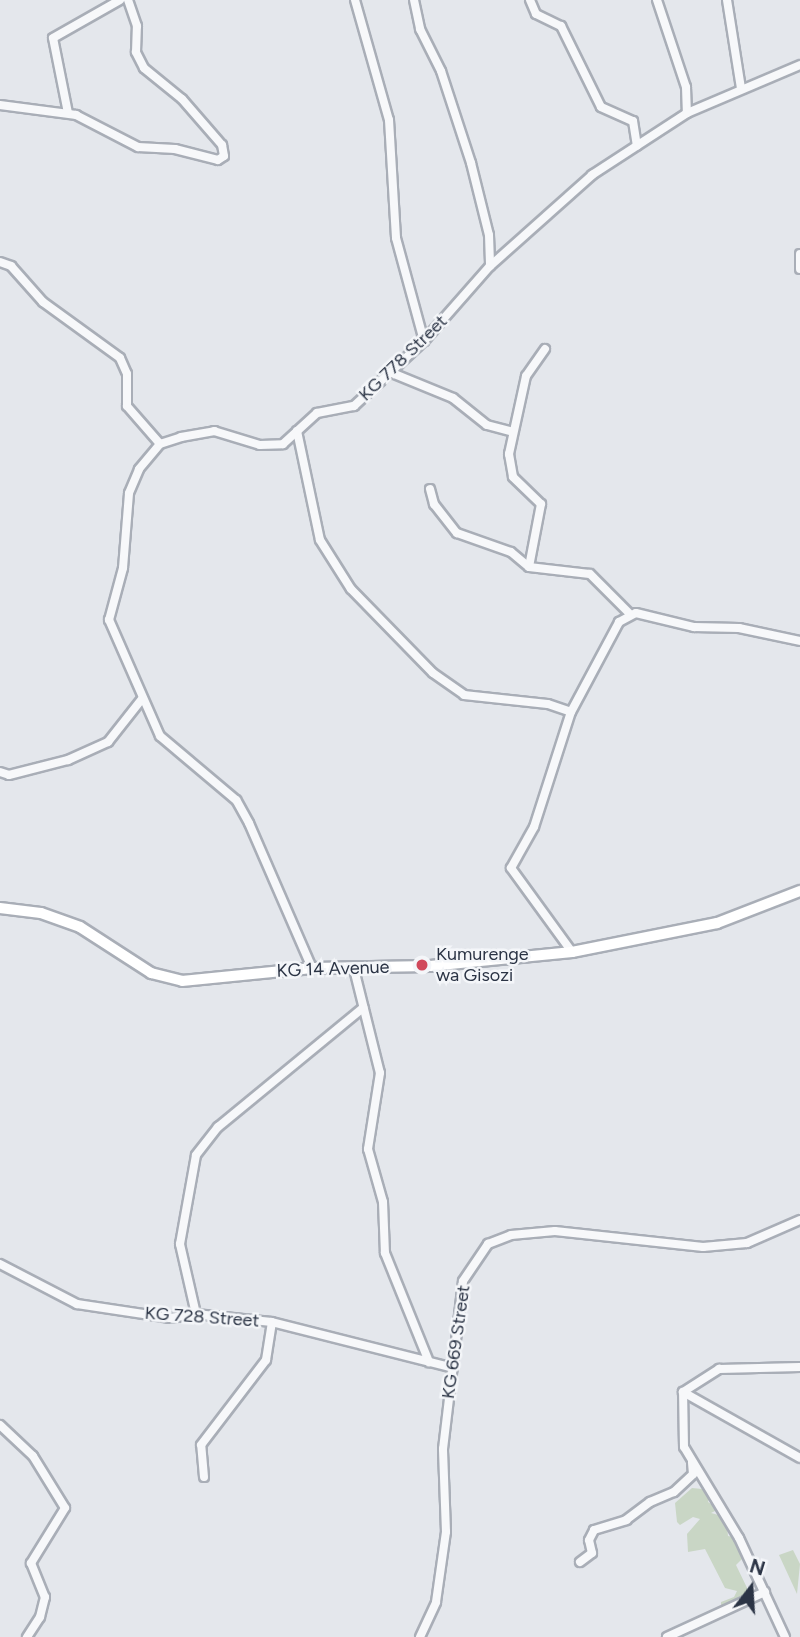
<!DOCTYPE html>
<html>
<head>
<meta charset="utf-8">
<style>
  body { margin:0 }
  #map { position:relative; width:800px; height:1637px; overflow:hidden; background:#e4e7ec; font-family:Figtree,sans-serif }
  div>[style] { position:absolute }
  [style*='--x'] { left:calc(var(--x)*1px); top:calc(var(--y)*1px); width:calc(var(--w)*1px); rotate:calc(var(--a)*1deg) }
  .green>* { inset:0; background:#c9d6c5 }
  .roads { filter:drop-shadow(2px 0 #a9aeb7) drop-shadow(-2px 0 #a9aeb7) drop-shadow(0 2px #a9aeb7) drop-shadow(0 -2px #a9aeb7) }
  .street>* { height:8px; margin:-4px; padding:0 4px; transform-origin:4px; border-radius:4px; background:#f7f8fa }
  .secondary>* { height:10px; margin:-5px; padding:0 5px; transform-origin:5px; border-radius:5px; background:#fff }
  .dots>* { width:19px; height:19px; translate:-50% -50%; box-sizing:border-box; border:4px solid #f4f6f9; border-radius:50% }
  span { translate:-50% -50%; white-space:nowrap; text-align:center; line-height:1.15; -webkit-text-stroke:5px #f4f6f9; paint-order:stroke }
  .street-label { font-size:18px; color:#2b3445 }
  .poi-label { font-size:18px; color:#2b3445 }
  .left { translate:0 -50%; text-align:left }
  .north { position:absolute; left:716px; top:1553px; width:70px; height:70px; -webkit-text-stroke:5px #f4f6f9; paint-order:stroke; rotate:17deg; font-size:19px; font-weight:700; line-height:28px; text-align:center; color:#2b3445 }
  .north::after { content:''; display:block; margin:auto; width:24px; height:32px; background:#2b3445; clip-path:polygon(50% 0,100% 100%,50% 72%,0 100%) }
</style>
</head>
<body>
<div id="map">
  <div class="green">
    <i style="clip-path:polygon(692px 1488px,712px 1490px,708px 1502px,719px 1509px,711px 1513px,726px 1517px,728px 1536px,739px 1538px,737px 1548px,744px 1557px,736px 1565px,749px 1592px,721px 1610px,721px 1602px,734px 1597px,737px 1591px,725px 1588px,705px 1549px,688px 1552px,687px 1534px,700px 1519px,693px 1517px,680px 1525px,677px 1522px,675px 1503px)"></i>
    <i style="clip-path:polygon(793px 1550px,800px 1564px,797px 1594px,779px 1555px)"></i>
  </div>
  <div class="roads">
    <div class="street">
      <i style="--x:355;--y:0;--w:125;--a:74.2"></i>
      <i style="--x:389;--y:120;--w:118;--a:86.6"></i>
      <i style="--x:396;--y:238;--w:107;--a:74.8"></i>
      <i style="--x:414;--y:0;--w:30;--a:78"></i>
      <i style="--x:420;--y:29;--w:47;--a:63.4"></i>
      <i style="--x:441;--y:71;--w:97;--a:71.9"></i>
      <i style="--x:471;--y:163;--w:74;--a:76"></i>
      <i style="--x:489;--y:235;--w:31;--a:88"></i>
      <i style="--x:530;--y:0;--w:15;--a:67"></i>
      <i style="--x:536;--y:14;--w:28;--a:26"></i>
      <i style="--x:561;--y:26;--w:90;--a:63.7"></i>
      <i style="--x:601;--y:107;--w:35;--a:24"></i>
      <i style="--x:633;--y:121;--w:25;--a:81"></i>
      <i style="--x:657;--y:0;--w:92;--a:71.6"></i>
      <i style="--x:686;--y:87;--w:26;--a:88"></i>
      <i style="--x:727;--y:0;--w:89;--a:81"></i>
      <i style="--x:0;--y:105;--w:77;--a:7.5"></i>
      <i style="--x:76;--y:115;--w:70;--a:27.3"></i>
      <i style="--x:138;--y:147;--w:37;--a:3"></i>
      <i style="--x:175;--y:149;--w:44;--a:14.3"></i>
      <i style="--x:218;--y:160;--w:7;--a:-34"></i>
      <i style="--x:224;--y:156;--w:11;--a:-100"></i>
      <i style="--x:222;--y:145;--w:61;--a:-131"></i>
      <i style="--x:182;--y:99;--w:49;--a:-140.8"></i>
      <i style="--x:144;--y:68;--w:18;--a:-117"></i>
      <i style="--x:136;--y:52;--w:26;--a:-88"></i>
      <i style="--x:137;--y:26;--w:28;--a:-109"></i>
      <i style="--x:68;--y:113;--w:76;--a:-101.3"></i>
      <i style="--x:53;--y:38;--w:77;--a:-29.6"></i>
      <i style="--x:800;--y:254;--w:15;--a:90"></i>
      <i style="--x:0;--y:262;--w:12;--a:20"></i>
      <i style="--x:11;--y:266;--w:48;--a:48.4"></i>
      <i style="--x:43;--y:302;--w:95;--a:36"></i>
      <i style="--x:120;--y:358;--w:17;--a:66"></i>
      <i style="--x:127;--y:374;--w:32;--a:90"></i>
      <i style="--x:127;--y:406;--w:50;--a:49"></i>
      <i style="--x:545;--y:349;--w:33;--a:125"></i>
      <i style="--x:526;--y:376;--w:80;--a:102.3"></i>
      <i style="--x:509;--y:454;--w:23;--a:80"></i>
      <i style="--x:513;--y:477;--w:39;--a:44"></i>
      <i style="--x:541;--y:504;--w:64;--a:100.8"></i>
      <i style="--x:529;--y:567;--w:61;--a:6.5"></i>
      <i style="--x:590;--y:574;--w:55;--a:45"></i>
      <i style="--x:392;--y:373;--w:66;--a:22.3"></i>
      <i style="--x:453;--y:398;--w:43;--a:38.5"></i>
      <i style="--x:487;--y:425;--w:27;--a:15"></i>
      <i style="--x:297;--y:431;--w:111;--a:78.1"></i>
      <i style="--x:320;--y:540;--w:58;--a:57.7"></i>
      <i style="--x:351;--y:589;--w:117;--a:45.7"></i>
      <i style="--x:433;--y:673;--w:38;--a:35"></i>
      <i style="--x:464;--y:695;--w:84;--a:6.1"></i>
      <i style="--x:548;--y:704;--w:24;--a:19"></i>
      <i style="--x:430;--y:489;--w:16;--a:75"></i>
      <i style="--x:434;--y:504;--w:37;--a:52"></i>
      <i style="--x:457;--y:533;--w:57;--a:19.4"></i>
      <i style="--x:511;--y:552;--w:23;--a:40"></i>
      <i style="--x:0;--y:772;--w:9;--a:18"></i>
      <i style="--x:9;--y:775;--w:61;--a:-14.3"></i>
      <i style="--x:68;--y:760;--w:44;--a:-24.2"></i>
      <i style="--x:108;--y:742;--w:55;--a:-51.7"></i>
      <i style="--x:572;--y:952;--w:104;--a:-126"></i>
      <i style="--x:511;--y:868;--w:47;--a:-60.7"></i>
      <i style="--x:534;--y:827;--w:121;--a:-72.2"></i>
      <i style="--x:571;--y:712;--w:102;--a:-61.9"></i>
      <i style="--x:619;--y:622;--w:19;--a:-28"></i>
      <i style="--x:636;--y:613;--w:60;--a:13.6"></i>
      <i style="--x:694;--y:627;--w:45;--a:1.3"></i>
      <i style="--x:739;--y:628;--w:62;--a:12"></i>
      <i style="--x:312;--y:968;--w:158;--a:-113.5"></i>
      <i style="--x:249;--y:823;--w:26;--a:-119"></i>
      <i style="--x:236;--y:800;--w:99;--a:-139.9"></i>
      <i style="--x:160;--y:736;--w:127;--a:-113.7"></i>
      <i style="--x:109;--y:620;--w:54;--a:-74.9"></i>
      <i style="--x:123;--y:568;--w:75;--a:-85.4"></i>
      <i style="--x:129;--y:493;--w:26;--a:-67"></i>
      <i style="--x:139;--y:469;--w:33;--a:-50"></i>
      <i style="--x:160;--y:444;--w:22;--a:-18"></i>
      <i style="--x:181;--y:437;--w:34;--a:-10"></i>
      <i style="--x:214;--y:431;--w:48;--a:16.9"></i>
      <i style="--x:260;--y:445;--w:23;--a:-2"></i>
      <i style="--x:283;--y:444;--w:46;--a:-42.4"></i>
      <i style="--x:317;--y:413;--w:38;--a:-11"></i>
      <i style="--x:354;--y:406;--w:96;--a:-42.9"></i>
      <i style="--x:424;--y:341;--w:100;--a:-48.7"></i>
      <i style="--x:490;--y:266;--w:137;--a:-41.7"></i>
      <i style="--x:592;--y:175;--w:113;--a:-33.1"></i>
      <i style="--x:687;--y:113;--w:123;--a:-23"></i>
      <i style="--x:354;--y:969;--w:107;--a:76"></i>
      <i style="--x:380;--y:1073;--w:77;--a:99"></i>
      <i style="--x:368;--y:1149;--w:55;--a:74.2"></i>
      <i style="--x:383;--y:1202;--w:51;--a:87.8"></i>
      <i style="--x:385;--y:1253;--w:118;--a:68"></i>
      <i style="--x:0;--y:1264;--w:87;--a:27.5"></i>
      <i style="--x:77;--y:1304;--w:94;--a:8.6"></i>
      <i style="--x:170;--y:1318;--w:26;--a:-9"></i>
      <i style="--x:196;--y:1314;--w:76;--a:6"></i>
      <i style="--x:272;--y:1322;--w:184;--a:14.2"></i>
      <i style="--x:196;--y:1314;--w:72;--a:-102.9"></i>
      <i style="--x:180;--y:1244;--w:90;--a:-79.8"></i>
      <i style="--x:196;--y:1155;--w:36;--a:-52"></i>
      <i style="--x:218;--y:1127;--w:188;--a:-39.4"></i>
      <i style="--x:683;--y:1392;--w:134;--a:29.4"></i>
      <i style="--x:0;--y:1425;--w:45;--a:43.2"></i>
      <i style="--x:33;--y:1456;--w:61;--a:58.4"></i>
      <i style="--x:65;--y:1508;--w:65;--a:121.7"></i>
      <i style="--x:31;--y:1563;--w:37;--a:68"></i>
      <i style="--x:45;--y:1597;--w:21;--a:104"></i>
      <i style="--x:40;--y:1617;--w:24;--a:123"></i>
      <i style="--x:204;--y:1477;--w:32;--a:-95"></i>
      <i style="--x:201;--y:1445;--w:107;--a:-52.6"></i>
      <i style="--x:266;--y:1360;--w:38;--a:-81"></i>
      <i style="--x:580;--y:1562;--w:15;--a:-37"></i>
      <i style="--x:592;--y:1553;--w:13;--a:-103"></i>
      <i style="--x:589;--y:1540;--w:11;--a:-63"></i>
      <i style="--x:594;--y:1530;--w:34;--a:-17"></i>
      <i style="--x:626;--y:1520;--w:30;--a:-37"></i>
      <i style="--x:650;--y:1502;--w:26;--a:-23"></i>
      <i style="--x:674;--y:1492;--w:26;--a:-43"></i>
      <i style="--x:693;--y:1474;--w:12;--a:-95"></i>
      <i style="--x:420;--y:1637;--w:38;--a:-65"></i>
      <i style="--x:436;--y:1602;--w:71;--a:-81.9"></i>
      <i style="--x:446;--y:1532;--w:83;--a:-92.1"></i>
      <i style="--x:443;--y:1449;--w:169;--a:-83.2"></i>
      <i style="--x:463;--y:1281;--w:45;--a:-56"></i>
      <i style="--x:488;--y:1244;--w:25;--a:-21"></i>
      <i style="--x:511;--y:1235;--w:44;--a:-5.2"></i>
      <i style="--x:555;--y:1231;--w:149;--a:6.2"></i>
      <i style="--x:703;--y:1247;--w:44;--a:-5.2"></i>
      <i style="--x:747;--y:1243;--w:58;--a:-23.5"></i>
      <i style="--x:667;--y:1637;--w:108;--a:-24.7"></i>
      <i style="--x:785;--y:1637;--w:109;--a:-114.9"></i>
      <i style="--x:739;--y:1538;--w:106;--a:-121.1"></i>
      <i style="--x:684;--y:1447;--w:55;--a:-91"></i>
      <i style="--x:683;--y:1392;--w:43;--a:-32.6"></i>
      <i style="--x:719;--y:1369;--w:81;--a:-1.4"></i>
    </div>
    <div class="secondary">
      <i style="--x:0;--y:908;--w:41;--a:7"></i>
      <i style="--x:41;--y:913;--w:41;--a:19.7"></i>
      <i style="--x:80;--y:927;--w:85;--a:32.9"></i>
      <i style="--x:151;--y:973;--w:32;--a:14"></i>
      <i style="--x:182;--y:981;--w:131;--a:-5.7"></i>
      <i style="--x:312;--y:968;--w:118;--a:-1"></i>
      <i style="--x:430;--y:966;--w:143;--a:-5.6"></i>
      <i style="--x:572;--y:952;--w:148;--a:-11.3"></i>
      <i style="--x:717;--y:923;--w:89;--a:-21.1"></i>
    </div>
  </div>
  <div class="dots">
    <i style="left:422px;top:965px;background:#d1495b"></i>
  </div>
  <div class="street-label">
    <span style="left:403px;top:358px;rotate:-44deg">KG 778 Street</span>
    <span style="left:333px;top:969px;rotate:-2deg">KG 14 Avenue</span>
    <span style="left:202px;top:1317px;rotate:4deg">KG 728 Street</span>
    <span style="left:456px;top:1342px;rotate:-82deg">KG 669 Street</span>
  </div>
  <div class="poi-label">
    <span class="left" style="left:436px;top:965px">Kumurenge<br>wa Gisozi</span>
  </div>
  <div class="north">N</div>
</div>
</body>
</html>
